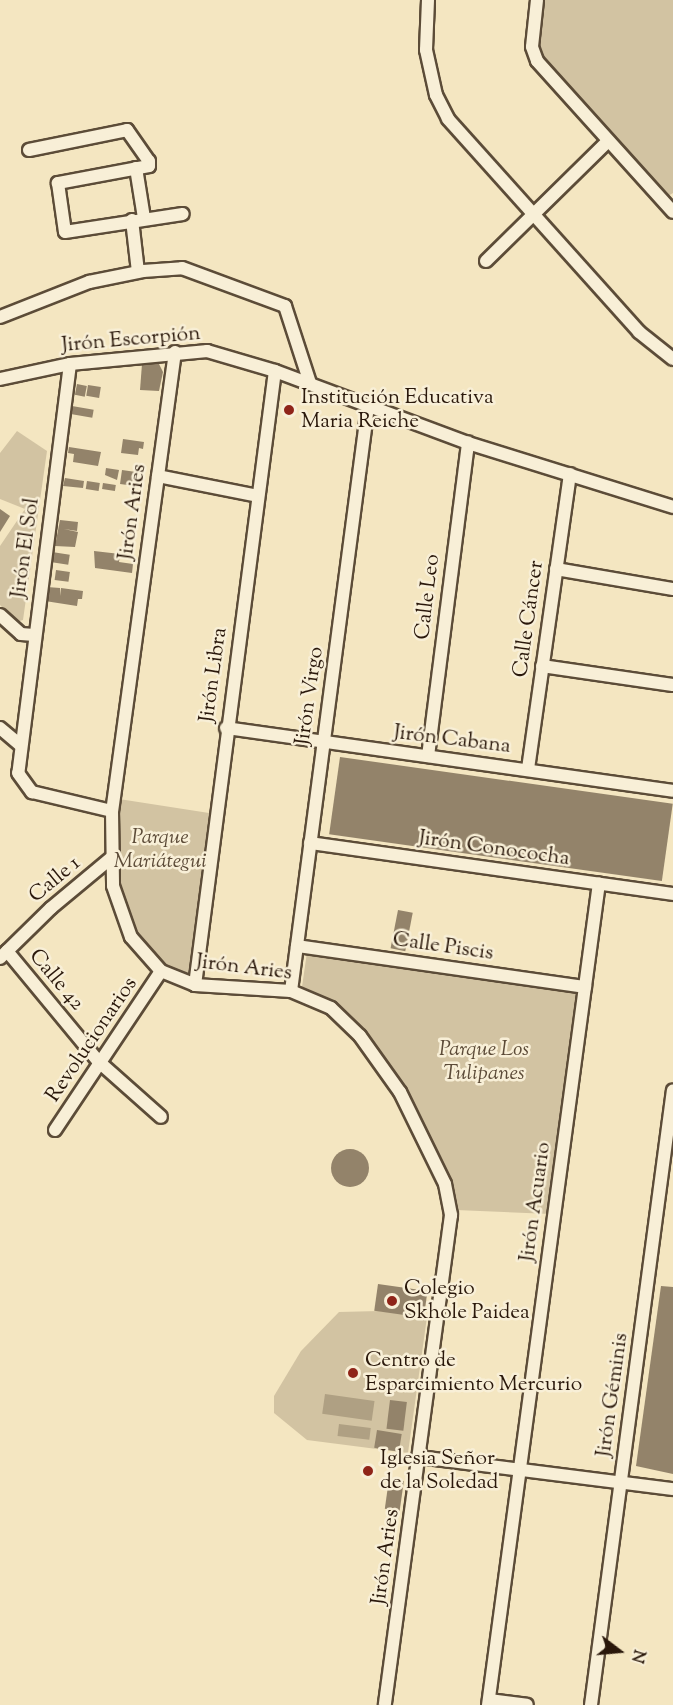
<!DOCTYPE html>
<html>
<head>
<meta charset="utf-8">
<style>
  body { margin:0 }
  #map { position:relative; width:673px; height:1705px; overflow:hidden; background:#f4e6c1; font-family:"Sorts Mill Goudy",serif }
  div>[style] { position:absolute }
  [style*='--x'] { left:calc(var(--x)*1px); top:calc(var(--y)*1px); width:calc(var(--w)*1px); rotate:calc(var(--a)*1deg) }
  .green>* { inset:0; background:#d2c3a2 }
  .water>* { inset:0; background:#afa083; transform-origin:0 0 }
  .building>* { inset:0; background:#93836a; transform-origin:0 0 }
  .round { border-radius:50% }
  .roads { filter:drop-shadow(2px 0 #5c4c38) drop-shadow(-2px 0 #5c4c38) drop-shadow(0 2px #5c4c38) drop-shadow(0 -2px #5c4c38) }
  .minor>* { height:12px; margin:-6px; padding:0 6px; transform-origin:6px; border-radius:6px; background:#f8efd7 }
  .dots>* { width:16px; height:16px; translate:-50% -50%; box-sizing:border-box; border:3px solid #f8efd7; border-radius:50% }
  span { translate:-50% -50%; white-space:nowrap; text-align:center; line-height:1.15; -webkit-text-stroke:5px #f8efd7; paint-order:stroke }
  .street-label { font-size:21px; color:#2a180b }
  .poi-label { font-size:21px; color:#2a180b }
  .left { translate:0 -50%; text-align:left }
  .park-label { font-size:21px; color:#5c4b38; font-style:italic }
  .north { position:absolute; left:589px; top:1621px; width:60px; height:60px; -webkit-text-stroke:4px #f8efd7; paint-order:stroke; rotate:106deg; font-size:16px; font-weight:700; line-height:24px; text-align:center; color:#2a180b }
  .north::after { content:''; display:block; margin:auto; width:21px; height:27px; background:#2a180b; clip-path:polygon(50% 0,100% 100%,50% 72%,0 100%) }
</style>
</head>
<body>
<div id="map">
  <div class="green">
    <i style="clip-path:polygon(544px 0,673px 0,673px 193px,668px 196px,545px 63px,538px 41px)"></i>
    <i style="clip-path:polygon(17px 431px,47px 451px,23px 620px,16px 622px,0 605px,0 546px,25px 509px,0 499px,0 453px)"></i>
    <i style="clip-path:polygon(119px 799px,209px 813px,189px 978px,176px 974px,139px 940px,116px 874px)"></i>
    <i style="clip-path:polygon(307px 952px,577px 990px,551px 1214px,456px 1210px,441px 1167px,410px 1104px,329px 1003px,302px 987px)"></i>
    <i style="clip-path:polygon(379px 1311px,427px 1317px,408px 1453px,307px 1440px,274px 1413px,274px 1396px,301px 1351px,339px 1312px)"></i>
  </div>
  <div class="water">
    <i style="left:325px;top:1394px;width:50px;height:20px;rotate:8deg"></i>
    <i style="left:339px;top:1424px;width:32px;height:12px;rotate:7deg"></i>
  </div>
  <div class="building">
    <i style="clip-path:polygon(142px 364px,159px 364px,163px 372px,159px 391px,140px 390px)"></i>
    <i style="left:77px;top:384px;width:10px;height:11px;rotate:11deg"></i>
    <i style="left:88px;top:385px;width:13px;height:11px;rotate:9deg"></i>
    <i style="left:72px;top:406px;width:22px;height:8px;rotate:10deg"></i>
    <i style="clip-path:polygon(123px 439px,144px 442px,143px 449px,139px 448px,138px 455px,121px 453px)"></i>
    <i style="clip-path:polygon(69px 447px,101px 452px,98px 466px,73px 462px,74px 454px,68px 453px)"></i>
    <i style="clip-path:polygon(106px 468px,119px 470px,117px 480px,105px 475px)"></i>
    <i style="clip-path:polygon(122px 470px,143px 473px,142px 481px,136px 480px,135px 486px,120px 484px)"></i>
    <i style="clip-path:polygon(65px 478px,84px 481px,83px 488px,63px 486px)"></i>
    <i style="left:87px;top:481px;width:13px;height:8px;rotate:9deg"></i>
    <i style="left:103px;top:483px;width:13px;height:6px;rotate:9deg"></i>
    <i style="clip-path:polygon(0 509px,10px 516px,0 532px)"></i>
    <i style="clip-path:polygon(60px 520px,78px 522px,77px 531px,64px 529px,78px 532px,75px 547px,55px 546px)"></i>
    <i style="clip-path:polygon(94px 551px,120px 554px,119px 562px,133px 564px,132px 573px,95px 568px)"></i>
    <i style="left:52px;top:552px;width:18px;height:10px;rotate:9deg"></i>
    <i style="left:56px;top:570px;width:14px;height:10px;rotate:8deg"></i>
    <i style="clip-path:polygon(47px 587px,60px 588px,60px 596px,61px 588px,83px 591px,82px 599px,78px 599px,77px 606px,45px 601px)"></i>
    <i style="left:340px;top:757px;width:336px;height:78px;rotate:8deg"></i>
    <i style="left:398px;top:910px;width:15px;height:39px;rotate:11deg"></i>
    <i class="round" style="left:331px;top:1149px;width:38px;height:38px"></i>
    <i style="left:378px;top:1284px;width:50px;height:27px;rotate:8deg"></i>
    <i style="clip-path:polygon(661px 1286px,673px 1287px,673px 1474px,636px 1466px)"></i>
    <i style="left:390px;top:1400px;width:17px;height:29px;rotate:7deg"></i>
    <i style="left:377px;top:1430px;width:25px;height:18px;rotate:9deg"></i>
    <i style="left:389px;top:1479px;width:15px;height:30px;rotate:8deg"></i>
  </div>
  <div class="roads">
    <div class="minor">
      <i style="--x:428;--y:0;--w:50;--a:92.3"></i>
      <i style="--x:426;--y:50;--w:46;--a:77.5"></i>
      <i style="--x:436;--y:95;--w:27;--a:63"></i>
      <i style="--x:448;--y:119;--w:286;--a:48.1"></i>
      <i style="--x:639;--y:332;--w:43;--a:38.5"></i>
      <i style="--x:537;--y:0;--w:47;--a:96.1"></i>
      <i style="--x:532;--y:47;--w:15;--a:70"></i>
      <i style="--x:537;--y:61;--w:203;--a:48"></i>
      <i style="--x:29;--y:150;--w:100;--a:-11.5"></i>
      <i style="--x:127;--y:130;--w:38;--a:55"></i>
      <i style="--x:149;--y:161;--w:5;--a:90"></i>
      <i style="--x:149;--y:166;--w:93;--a:169.4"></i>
      <i style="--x:58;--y:183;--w:49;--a:81.9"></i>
      <i style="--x:65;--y:232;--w:119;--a:-8.7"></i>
      <i style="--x:136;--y:168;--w:51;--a:80.9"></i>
      <i style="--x:132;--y:220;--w:52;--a:83.4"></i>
      <i style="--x:486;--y:261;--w:171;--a:-44.5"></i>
      <i style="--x:0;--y:317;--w:96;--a:-21.5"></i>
      <i style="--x:89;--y:282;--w:55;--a:-11.5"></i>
      <i style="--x:143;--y:271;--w:39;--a:-4"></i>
      <i style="--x:182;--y:268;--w:110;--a:20.3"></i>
      <i style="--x:285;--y:306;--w:81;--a:72"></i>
      <i style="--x:175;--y:352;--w:463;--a:97.8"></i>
      <i style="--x:112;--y:811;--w:75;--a:89.2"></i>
      <i style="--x:113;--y:886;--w:54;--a:70.6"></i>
      <i style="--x:131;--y:937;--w:45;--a:48.6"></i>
      <i style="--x:161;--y:971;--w:37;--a:22"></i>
      <i style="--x:195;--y:985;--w:96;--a:3.6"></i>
      <i style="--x:291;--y:991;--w:43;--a:23"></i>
      <i style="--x:331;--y:1008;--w:40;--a:44"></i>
      <i style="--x:360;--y:1036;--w:69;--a:54.5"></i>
      <i style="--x:400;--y:1092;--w:102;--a:63.9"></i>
      <i style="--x:445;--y:1184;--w:32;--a:79"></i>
      <i style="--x:451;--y:1215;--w:494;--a:97.7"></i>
      <i style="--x:70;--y:364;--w:412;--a:97.2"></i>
      <i style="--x:18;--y:773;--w:24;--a:54"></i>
      <i style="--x:32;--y:792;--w:82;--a:13.4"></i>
      <i style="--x:0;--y:379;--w:72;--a:-12.1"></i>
      <i style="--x:70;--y:364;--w:138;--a:-5.4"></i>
      <i style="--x:207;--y:351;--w:71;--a:16.4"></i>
      <i style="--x:275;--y:371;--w:206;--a:20.5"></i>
      <i style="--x:468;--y:443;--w:215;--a:17.3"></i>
      <i style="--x:158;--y:476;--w:102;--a:11.3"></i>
      <i style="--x:556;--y:569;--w:119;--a:9.7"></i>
      <i style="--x:0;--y:615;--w:28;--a:42"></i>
      <i style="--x:21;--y:634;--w:13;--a:4"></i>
      <i style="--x:542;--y:666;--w:132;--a:8.3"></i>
      <i style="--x:0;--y:728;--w:25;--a:40"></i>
      <i style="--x:226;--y:728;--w:451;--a:8"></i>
      <i style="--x:428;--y:756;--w:316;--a:-82.7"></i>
      <i style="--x:528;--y:769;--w:298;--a:-81.9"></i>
      <i style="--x:310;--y:843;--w:367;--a:8"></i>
      <i style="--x:297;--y:946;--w:291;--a:8.1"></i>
      <i style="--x:7;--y:951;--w:143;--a:50.4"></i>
      <i style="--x:98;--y:1061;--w:84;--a:41.6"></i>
      <i style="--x:0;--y:958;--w:71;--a:-44.4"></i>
      <i style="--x:51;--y:908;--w:78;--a:-39.8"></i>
      <i style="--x:195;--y:985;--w:619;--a:-82.58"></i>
      <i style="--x:291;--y:991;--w:590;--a:-82.5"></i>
      <i style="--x:55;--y:1130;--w:191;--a:-56.3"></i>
      <i style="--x:419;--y:1457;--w:256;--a:7.2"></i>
      <i style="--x:489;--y:1700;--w:38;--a:7"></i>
      <i style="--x:488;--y:1705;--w:829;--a:-82.31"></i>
      <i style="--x:591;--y:1705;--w:620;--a:-82.41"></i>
    </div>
  </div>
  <div class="dots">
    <i style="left:289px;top:410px;background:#8f2418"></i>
    <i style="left:392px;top:1301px;background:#8f2418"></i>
    <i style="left:353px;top:1373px;background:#8f2418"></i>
    <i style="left:368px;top:1471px;background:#8f2418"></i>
  </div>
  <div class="street-label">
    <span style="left:131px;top:340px;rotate:-5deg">Jirón Escorpión</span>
    <span style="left:133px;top:512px;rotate:-82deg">Jirón Aries</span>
    <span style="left:26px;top:548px;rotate:-82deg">Jirón El Sol</span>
    <span style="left:428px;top:597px;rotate:-83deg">Calle Leo</span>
    <span style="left:529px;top:619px;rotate:-82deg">Calle Cáncer</span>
    <span style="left:214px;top:675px;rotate:-82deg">Jirón Libra</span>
    <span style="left:310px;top:696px;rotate:-82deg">Jirón Virgo</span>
    <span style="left:452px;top:740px;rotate:7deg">Jirón Cabana</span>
    <span style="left:494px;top:849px;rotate:8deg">Jirón Conococha</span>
    <span style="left:55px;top:880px;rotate:-40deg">Calle 1</span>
    <span style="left:443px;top:947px;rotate:8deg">Calle Piscis</span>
    <span style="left:244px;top:968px;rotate:7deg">Jirón Aries</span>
    <span style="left:56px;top:980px;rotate:50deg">Calle 42</span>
    <span style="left:92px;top:1040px;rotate:-56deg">Revolucionarios</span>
    <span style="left:536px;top:1202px;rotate:-82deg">Jirón Acuario</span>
    <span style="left:613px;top:1395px;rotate:-82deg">Jirón Géminis</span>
    <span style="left:386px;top:1557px;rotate:-82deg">Jirón Aries</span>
  </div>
  <div class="poi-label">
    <span class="left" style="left:301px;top:410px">Institución Educativa<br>Maria Reiche</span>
    <span class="left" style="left:404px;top:1301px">Colegio<br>Skhole Paidea</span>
    <span class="left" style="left:365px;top:1373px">Centro de<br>Esparcimiento Mercurio</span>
    <span class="left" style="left:380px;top:1471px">Iglesia Señor<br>de la Soledad</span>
  </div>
  <div class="park-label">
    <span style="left:160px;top:850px">Parque<br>Mariátegui</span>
    <span style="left:484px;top:1062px">Parque Los<br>Tulipanes</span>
  </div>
  <div class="north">N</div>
</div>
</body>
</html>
